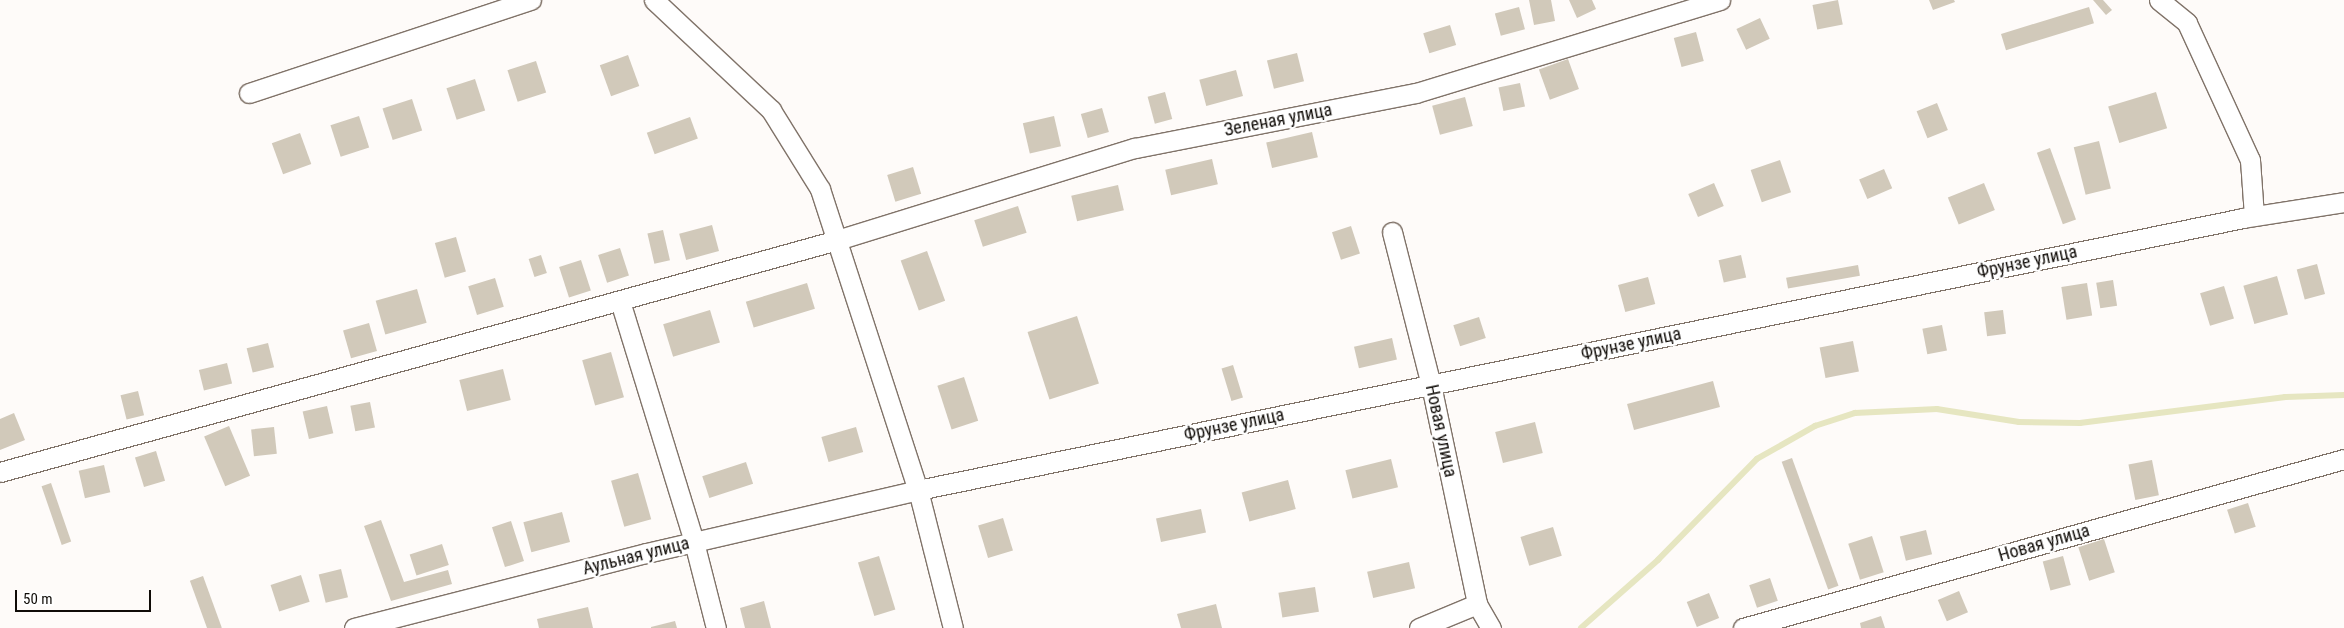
<!DOCTYPE html>
<html>
<head>
<meta charset="utf-8">
<style>
  body { margin:0 }
  #map { position:relative; width:2344px; height:628px; overflow:hidden; background:#fefbf9; font-family:"Roboto Condensed",sans-serif }
  div>[style] { position:absolute }
  [style*='--x'] { left:calc(var(--x)*1px); top:calc(var(--y)*1px); width:calc(var(--w)*1px); rotate:calc(var(--a)*1deg) }
  .stream>* { height:5.5px; margin:-2.75px; padding:0 2.75px; transform-origin:2.75px; border-radius:2.75px; background:#e6e6c1 }
  .building>* { inset:0; background:#d1c9ba; transform-origin:0 0 }
  .roads { filter:drop-shadow(1px 0 #807369) drop-shadow(-1px 0 #807369) drop-shadow(0 1px #807369) drop-shadow(0 -1px #807369) }
  .minor>* { height:19px; margin:-9.5px; padding:0 9.5px; transform-origin:9.5px; border-radius:9.5px; background:#fff }
  span { translate:-50% -50%; white-space:nowrap; text-align:center; line-height:1.15; -webkit-text-stroke:4.5px #fff; paint-order:stroke }
  .street-label { font-size:18px; color:#100c08 }
  .scale { position:absolute; left:15px; top:590px; width:136px; height:22px; box-sizing:border-box; border:2px solid #100c08; border-top:0; padding-left:6px; font-size:15px; line-height:18px; white-space:nowrap; color:#100c08; -webkit-text-stroke:4px #fff; paint-order:stroke }
</style>
</head>
<body>
<div id="map">
  <div class="stream">
    <i style="--x:1581;--y:628;--w:103;--a:-41.4"></i>
    <i style="--x:1658;--y:560;--w:141;--a:-45.6"></i>
    <i style="--x:1757;--y:459;--w:67;--a:-29.6"></i>
    <i style="--x:1815;--y:426;--w:42;--a:-18"></i>
    <i style="--x:1855;--y:413;--w:82;--a:-2.8"></i>
    <i style="--x:1937;--y:409;--w:83;--a:9"></i>
    <i style="--x:2019;--y:422;--w:61;--a:0.9"></i>
    <i style="--x:2080;--y:423;--w:207;--a:-7.2"></i>
    <i style="--x:2285;--y:397;--w:59;--a:-1.9"></i>
  </div>
  <div class="building">
    <i style="clip-path:polygon(1529px 0,1551px 0,1555px 21px,1534px 25px)"></i>
    <i style="clip-path:polygon(1569px 0,1592px 0,1596px 9px,1577px 18px)"></i>
    <i style="left:1838px;top:0;width:25px;height:26px;rotate:79deg"></i>
    <i style="clip-path:polygon(1929px 0,1954px 0,1955px 2px,1933px 10px)"></i>
    <i style="clip-path:polygon(2093px 0,2103px 0,2112px 10px,2106px 15px)"></i>
    <i style="left:1519px;top:7px;width:23px;height:25px;rotate:75deg"></i>
    <i style="left:2089px;top:7px;width:17px;height:92px;rotate:73deg"></i>
    <i style="left:1760px;top:18px;width:23px;height:26px;rotate:65deg"></i>
    <i style="left:1450px;top:25px;width:21px;height:28px;rotate:73deg"></i>
    <i style="left:1696px;top:32px;width:30px;height:23px;rotate:75deg"></i>
    <i style="left:1297px;top:53px;width:29px;height:31px;rotate:76deg"></i>
    <i style="left:628px;top:55px;width:33px;height:30px;rotate:70deg"></i>
    <i style="left:1568px;top:59px;width:32px;height:31px;rotate:70deg"></i>
    <i style="left:536px;top:61px;width:33px;height:30px;rotate:72deg"></i>
    <i style="left:1236px;top:70px;width:27px;height:38px;rotate:75deg"></i>
    <i style="left:475px;top:79px;width:33px;height:30px;rotate:72deg"></i>
    <i style="left:1520px;top:83px;width:24px;height:22px;rotate:78deg"></i>
    <i style="left:1165px;top:92px;width:28px;height:18px;rotate:75deg"></i>
    <i style="left:2156px;top:92px;width:38px;height:50px;rotate:73deg"></i>
    <i style="left:1465px;top:97px;width:30px;height:34px;rotate:75deg"></i>
    <i style="left:412px;top:99px;width:33px;height:31px;rotate:72deg"></i>
    <i style="left:1937px;top:103px;width:29px;height:22px;rotate:68deg"></i>
    <i style="left:1102px;top:108px;width:25px;height:22px;rotate:74deg"></i>
    <i style="left:359px;top:116px;width:33px;height:30px;rotate:72deg"></i>
    <i style="left:1054px;top:116px;width:31px;height:32px;rotate:77deg"></i>
    <i style="left:690px;top:117px;width:23px;height:46px;rotate:70deg"></i>
    <i style="left:1312px;top:132px;width:26px;height:47px;rotate:77deg"></i>
    <i style="left:300px;top:133px;width:33px;height:30px;rotate:70deg"></i>
    <i style="left:2099px;top:141px;width:49px;height:26px;rotate:76deg"></i>
    <i style="left:2050px;top:148px;width:76px;height:14px;rotate:70deg"></i>
    <i style="left:1212px;top:159px;width:26px;height:48px;rotate:77deg"></i>
    <i style="left:1780px;top:160px;width:34px;height:31px;rotate:71deg"></i>
    <i style="left:913px;top:167px;width:28px;height:27px;rotate:73deg"></i>
    <i style="left:1884px;top:169px;width:21px;height:27px;rotate:67deg"></i>
    <i style="left:1714px;top:183px;width:25px;height:28px;rotate:67deg"></i>
    <i style="left:1984px;top:183px;width:29px;height:39px;rotate:68deg"></i>
    <i style="left:1118px;top:185px;width:26px;height:48px;rotate:77deg"></i>
    <i style="left:1018px;top:206px;width:28px;height:46px;rotate:72deg"></i>
    <i style="left:712px;top:225px;width:27px;height:34px;rotate:75deg"></i>
    <i style="left:1351px;top:226px;width:29px;height:20px;rotate:72deg"></i>
    <i style="left:663px;top:230px;width:31px;height:16px;rotate:77deg"></i>
    <i style="left:456px;top:237px;width:36px;height:22px;rotate:74deg"></i>
    <i style="left:620px;top:248px;width:29px;height:23px;rotate:72deg"></i>
    <i style="left:927px;top:251px;width:53px;height:28px;rotate:70deg"></i>
    <i style="left:541px;top:255px;width:19px;height:13px;rotate:72deg"></i>
    <i style="left:1741px;top:255px;width:23px;height:23px;rotate:77deg"></i>
    <i style="left:581px;top:260px;width:32px;height:23px;rotate:72deg"></i>
    <i style="left:2317px;top:264px;width:31px;height:21px;rotate:75deg"></i>
    <i style="left:1858px;top:265px;width:11px;height:73px;rotate:80deg"></i>
    <i style="left:2277px;top:276px;width:40px;height:35px;rotate:74deg"></i>
    <i style="left:1648px;top:277px;width:28px;height:31px;rotate:75deg"></i>
    <i style="left:495px;top:278px;width:30px;height:28px;rotate:73deg"></i>
    <i style="left:2113px;top:280px;width:26px;height:17px;rotate:81deg"></i>
    <i style="left:807px;top:283px;width:27px;height:64px;rotate:73deg"></i>
    <i style="left:2087px;top:283px;width:33px;height:26px;rotate:81deg"></i>
    <i style="left:2224px;top:286px;width:34px;height:25px;rotate:73deg"></i>
    <i style="left:417px;top:289px;width:35px;height:43px;rotate:74deg"></i>
    <i style="left:710px;top:310px;width:34px;height:49px;rotate:73deg"></i>
    <i style="left:2003px;top:310px;width:24px;height:19px;rotate:83deg"></i>
    <i style="left:1077px;top:316px;width:71px;height:52px;rotate:72deg"></i>
    <i style="left:1479px;top:317px;width:22px;height:27px;rotate:72deg"></i>
    <i style="left:369px;top:323px;width:29px;height:27px;rotate:74deg"></i>
    <i style="left:1942px;top:325px;width:26px;height:20px;rotate:79deg"></i>
    <i style="left:1392px;top:338px;width:22px;height:39px;rotate:77deg"></i>
    <i style="left:1853px;top:341px;width:31px;height:34px;rotate:79deg"></i>
    <i style="left:268px;top:343px;width:25px;height:22px;rotate:76deg"></i>
    <i style="left:611px;top:352px;width:47px;height:30px;rotate:74deg"></i>
    <i style="left:227px;top:363px;width:21px;height:29px;rotate:76deg"></i>
    <i style="left:1233px;top:365px;width:34px;height:12px;rotate:73deg"></i>
    <i style="left:503px;top:369px;width:32px;height:45px;rotate:76deg"></i>
    <i style="left:964px;top:377px;width:46px;height:28px;rotate:72deg"></i>
    <i style="left:1713px;top:381px;width:27px;height:89px;rotate:75deg"></i>
    <i style="left:138px;top:391px;width:25px;height:18px;rotate:76deg"></i>
    <i style="left:370px;top:402px;width:26px;height:20px;rotate:79deg"></i>
    <i style="left:327px;top:406px;width:28px;height:25px;rotate:77deg"></i>
    <i style="clip-path:polygon(14px 413px,25px 440px,0 450px,0 419px)"></i>
    <i style="left:1535px;top:422px;width:32px;height:41px;rotate:76deg"></i>
    <i style="left:229px;top:426px;width:54px;height:27px;rotate:67deg"></i>
    <i style="left:274px;top:427px;width:27px;height:23px;rotate:84deg"></i>
    <i style="left:856px;top:427px;width:26px;height:36px;rotate:74deg"></i>
    <i style="left:156px;top:451px;width:31px;height:22px;rotate:73deg"></i>
    <i style="left:1792px;top:458px;width:136px;height:11px;rotate:70deg"></i>
    <i style="left:1391px;top:459px;width:29px;height:47px;rotate:76deg"></i>
    <i style="left:2152px;top:460px;width:36px;height:24px;rotate:79deg"></i>
    <i style="left:746px;top:462px;width:23px;height:46px;rotate:72deg"></i>
    <i style="left:104px;top:465px;width:28px;height:26px;rotate:77deg"></i>
    <i style="left:638px;top:473px;width:48px;height:28px;rotate:74deg"></i>
    <i style="left:1288px;top:480px;width:30px;height:48px;rotate:75deg"></i>
    <i style="left:51px;top:483px;width:62px;height:10px;rotate:71deg"></i>
    <i style="left:2248px;top:503px;width:25px;height:22px;rotate:72deg"></i>
    <i style="left:1201px;top:509px;width:24px;height:46px;rotate:78deg"></i>
    <i style="left:562px;top:512px;width:31px;height:40px;rotate:75deg"></i>
    <i style="left:1003px;top:518px;width:34px;height:26px;rotate:73deg"></i>
    <i style="clip-path:polygon(381px 520px,404px 582px,448px 570px,452px 584px,391px 601px,364px 526px)"></i>
    <i style="left:511px;top:521px;width:42px;height:20px;rotate:72deg"></i>
    <i style="left:1553px;top:527px;width:30px;height:34px;rotate:73deg"></i>
    <i style="left:1926px;top:530px;width:25px;height:27px;rotate:76deg"></i>
    <i style="left:1872px;top:536px;width:38px;height:25px;rotate:72deg"></i>
    <i style="left:2104px;top:539px;width:35px;height:27px;rotate:72deg"></i>
    <i style="left:442px;top:544px;width:22px;height:34px;rotate:72deg"></i>
    <i style="left:879px;top:556px;width:56px;height:22px;rotate:73deg"></i>
    <i style="left:2063px;top:556px;width:30px;height:21px;rotate:75deg"></i>
    <i style="left:1409px;top:562px;width:27px;height:43px;rotate:77deg"></i>
    <i style="left:341px;top:569px;width:29px;height:23px;rotate:76deg"></i>
    <i style="left:301px;top:575px;width:28px;height:32px;rotate:72deg"></i>
    <i style="left:203px;top:576px;width:55px;height:14px;rotate:70deg"></i>
    <i style="left:1770px;top:578px;width:24px;height:22px;rotate:71deg"></i>
    <i style="left:1315px;top:587px;width:25px;height:37px;rotate:81deg"></i>
    <i style="left:1959px;top:591px;width:23px;height:23px;rotate:67deg"></i>
    <i style="left:1709px;top:593px;width:27px;height:24px;rotate:68deg"></i>
    <i style="clip-path:polygon(764px 601px,771px 628px,745px 628px,740px 608px)"></i>
    <i style="clip-path:polygon(1216px 604px,1222px 628px,1181px 628px,1177px 614px)"></i>
    <i style="clip-path:polygon(588px 607px,593px 628px,539px 628px,537px 619px)"></i>
    <i style="clip-path:polygon(1881px 616px,1885px 628px,1861px 628px,1860px 623px)"></i>
    <i style="clip-path:polygon(675px 621px,677px 628px,651px 628px,651px 627px)"></i>
  </div>
  <div class="roads">
    <div class="minor">
      <i style="--x:654;--y:0;--w:161;--a:43.2"></i>
      <i style="--x:771;--y:110;--w:93;--a:58.2"></i>
      <i style="--x:820;--y:189;--w:317;--a:72"></i>
      <i style="--x:918;--y:490;--w:142;--a:75.8"></i>
      <i style="--x:2159;--y:0;--w:36;--a:39"></i>
      <i style="--x:2187;--y:23;--w:151;--a:65.3"></i>
      <i style="--x:2250;--y:160;--w:56;--a:85.9"></i>
      <i style="--x:249;--y:93;--w:297;--a:-18.3"></i>
      <i style="--x:1392;--y:232;--w:158;--a:75.7"></i>
      <i style="--x:1431;--y:385;--w:224;--a:78.1"></i>
      <i style="--x:1477;--y:604;--w:28;--a:60"></i>
      <i style="--x:620;--y:301;--w:252;--a:72.9"></i>
      <i style="--x:694;--y:542;--w:89;--a:75.7"></i>
      <i style="--x:0;--y:472;--w:869;--a:-15.49"></i>
      <i style="--x:837;--y:240;--w:312;--a:-17.2"></i>
      <i style="--x:1135;--y:148;--w:286;--a:-11.1"></i>
      <i style="--x:1416;--y:93;--w:318;--a:-17"></i>
      <i style="--x:354;--y:628;--w:301;--a:-14.4"></i>
      <i style="--x:646;--y:553;--w:279;--a:-13"></i>
      <i style="--x:918;--y:490;--w:1353;--a:-11.6"></i>
      <i style="--x:2243;--y:218;--w:102;--a:-9"></i>
      <i style="--x:1419;--y:628;--w:63;--a:-22.5"></i>
      <i style="--x:1743;--y:628;--w:624;--a:-15.71"></i>
    </div>
  </div>
  <div class="street-label">
    <span style="left:1278px;top:120px;rotate:-11deg">Зеленая улица</span>
    <span style="left:2027px;top:262px;rotate:-12deg">Фрунзе улица</span>
    <span style="left:1631px;top:344px;rotate:-12deg">Фрунзе улица</span>
    <span style="left:1234px;top:425px;rotate:-12deg">Фрунзе улица</span>
    <span style="left:1441px;top:431px;rotate:78deg">Новая улица</span>
    <span style="left:2044px;top:543px;rotate:-16deg">Новая улица</span>
    <span style="left:636px;top:556px;rotate:-14deg">Аульная улица</span>
  </div>
  <div class="scale">50 m</div>
</div>
</body>
</html>
